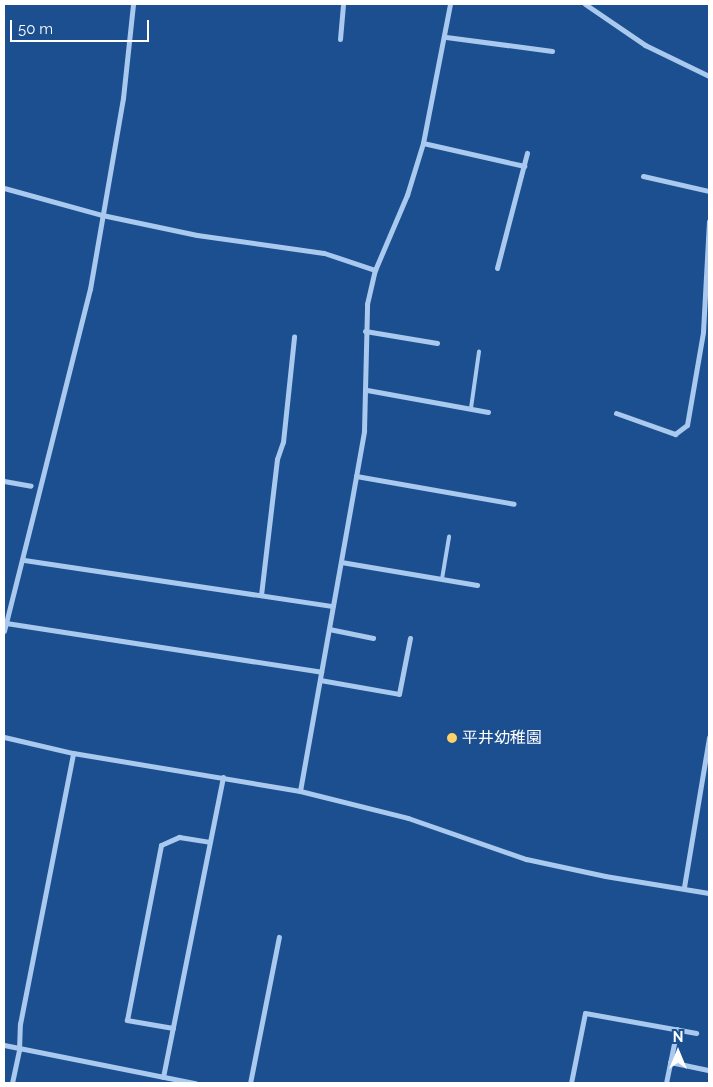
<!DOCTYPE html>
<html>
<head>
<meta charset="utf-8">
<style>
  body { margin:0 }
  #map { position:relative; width:713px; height:1087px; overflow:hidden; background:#1b4f8f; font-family:Raleway,"Noto Sans JP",sans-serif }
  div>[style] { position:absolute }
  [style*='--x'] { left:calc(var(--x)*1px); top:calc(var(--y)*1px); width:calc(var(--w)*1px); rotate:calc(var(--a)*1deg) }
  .service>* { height:4px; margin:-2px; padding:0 2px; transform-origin:2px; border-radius:2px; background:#a9c9ee }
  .minor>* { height:5px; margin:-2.5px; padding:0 2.5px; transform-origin:2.5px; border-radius:2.5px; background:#a9c9ee }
  .dots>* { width:14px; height:14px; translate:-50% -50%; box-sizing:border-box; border:2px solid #1b4f8f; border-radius:50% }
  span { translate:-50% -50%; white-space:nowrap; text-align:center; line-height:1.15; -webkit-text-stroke:4px #1b4f8f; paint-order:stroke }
  .poi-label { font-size:16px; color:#fff }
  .left { translate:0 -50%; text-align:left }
  .frame { position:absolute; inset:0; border:5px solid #fff; pointer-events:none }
  .north { position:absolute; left:653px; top:1027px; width:50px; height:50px; -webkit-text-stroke:4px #1b4f8f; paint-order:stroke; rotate:0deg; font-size:14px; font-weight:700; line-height:20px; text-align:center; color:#fff }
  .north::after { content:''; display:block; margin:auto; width:18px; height:22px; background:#fff; clip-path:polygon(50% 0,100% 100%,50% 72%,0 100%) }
  .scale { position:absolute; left:10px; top:20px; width:139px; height:22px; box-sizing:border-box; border:2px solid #fff; border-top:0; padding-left:6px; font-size:15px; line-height:18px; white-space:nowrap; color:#fff; -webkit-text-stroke:4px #1b4f8f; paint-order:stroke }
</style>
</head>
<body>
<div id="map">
  <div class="service">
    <i style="--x:471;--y:408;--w:57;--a:-81.9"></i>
    <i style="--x:442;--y:579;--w:43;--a:-80.5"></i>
  </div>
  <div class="minor">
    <i style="--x:585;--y:4;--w:73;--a:34.3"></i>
    <i style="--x:645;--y:45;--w:71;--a:25.8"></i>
    <i style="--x:446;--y:37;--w:107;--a:7.5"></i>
    <i style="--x:340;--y:39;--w:35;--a:-85"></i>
    <i style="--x:423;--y:143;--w:104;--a:12.8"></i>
    <i style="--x:643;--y:176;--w:68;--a:12.8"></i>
    <i style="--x:4;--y:188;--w:102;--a:15.4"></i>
    <i style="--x:102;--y:215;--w:97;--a:11.9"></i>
    <i style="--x:197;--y:235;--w:128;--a:8.1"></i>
    <i style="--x:324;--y:253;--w:54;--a:18.4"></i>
    <i style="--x:497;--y:268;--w:119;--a:-75.4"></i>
    <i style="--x:365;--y:331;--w:73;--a:9.5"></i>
    <i style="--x:367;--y:390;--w:123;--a:10.3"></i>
    <i style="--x:616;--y:413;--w:63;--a:19.6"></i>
    <i style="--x:675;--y:434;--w:15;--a:-37"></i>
    <i style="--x:687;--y:425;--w:94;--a:-80.2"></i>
    <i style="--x:703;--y:332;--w:111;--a:-86.9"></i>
    <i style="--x:356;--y:476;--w:160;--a:10"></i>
    <i style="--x:4;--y:481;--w:27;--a:10"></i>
    <i style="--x:24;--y:560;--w:312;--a:8.5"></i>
    <i style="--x:341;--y:562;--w:138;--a:9.6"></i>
    <i style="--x:261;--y:595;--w:137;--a:-83.3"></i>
    <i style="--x:277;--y:459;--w:18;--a:-71"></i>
    <i style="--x:283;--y:442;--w:106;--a:-84"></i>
    <i style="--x:6;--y:623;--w:319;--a:8.8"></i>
    <i style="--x:329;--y:629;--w:45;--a:11.6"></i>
    <i style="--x:4;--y:631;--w:353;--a:-75.9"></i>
    <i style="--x:90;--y:289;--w:194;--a:-80.2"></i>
    <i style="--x:123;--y:98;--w:95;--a:-83.9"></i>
    <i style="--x:320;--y:680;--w:80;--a:10"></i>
    <i style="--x:399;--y:694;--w:57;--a:-78.9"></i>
    <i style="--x:4;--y:737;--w:71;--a:13.1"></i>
    <i style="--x:73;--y:753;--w:230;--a:9.5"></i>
    <i style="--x:300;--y:791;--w:111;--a:14"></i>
    <i style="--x:408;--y:818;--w:125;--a:19.2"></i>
    <i style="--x:526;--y:859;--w:81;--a:12.1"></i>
    <i style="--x:605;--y:876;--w:105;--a:9.3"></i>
    <i style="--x:300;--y:791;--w:366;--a:-79.9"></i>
    <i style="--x:364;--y:431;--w:127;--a:-88.6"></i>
    <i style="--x:367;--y:304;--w:35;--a:-77"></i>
    <i style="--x:375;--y:270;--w:82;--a:-66.9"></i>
    <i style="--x:407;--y:195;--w:54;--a:-72.9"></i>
    <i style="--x:423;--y:143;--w:142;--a:-79"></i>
    <i style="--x:684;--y:887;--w:152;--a:-80.5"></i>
    <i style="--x:173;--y:1028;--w:47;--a:-170.1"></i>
    <i style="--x:127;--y:1020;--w:178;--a:-79"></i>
    <i style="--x:161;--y:845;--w:20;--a:-24"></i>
    <i style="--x:179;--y:837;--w:31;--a:9"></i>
    <i style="--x:4;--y:1045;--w:195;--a:11.3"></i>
    <i style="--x:670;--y:1062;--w:40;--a:12"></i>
    <i style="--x:163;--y:1077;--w:306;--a:-78.7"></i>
    <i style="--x:12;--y:1083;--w:34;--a:-78"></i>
    <i style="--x:19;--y:1050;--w:26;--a:-88"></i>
    <i style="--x:20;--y:1024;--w:276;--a:-78.9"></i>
    <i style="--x:250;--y:1083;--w:149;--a:-78.8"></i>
    <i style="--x:571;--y:1083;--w:71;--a:-78.7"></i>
    <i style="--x:585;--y:1013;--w:113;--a:10.2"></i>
    <i style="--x:666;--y:1083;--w:55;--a:-78.5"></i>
  </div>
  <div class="dots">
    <i style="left:452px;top:738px;background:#ffd166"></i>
  </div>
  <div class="poi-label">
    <span class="left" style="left:462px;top:738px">平井幼稚園</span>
  </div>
  <div class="frame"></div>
  <div class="north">N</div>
  <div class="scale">50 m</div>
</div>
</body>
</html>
